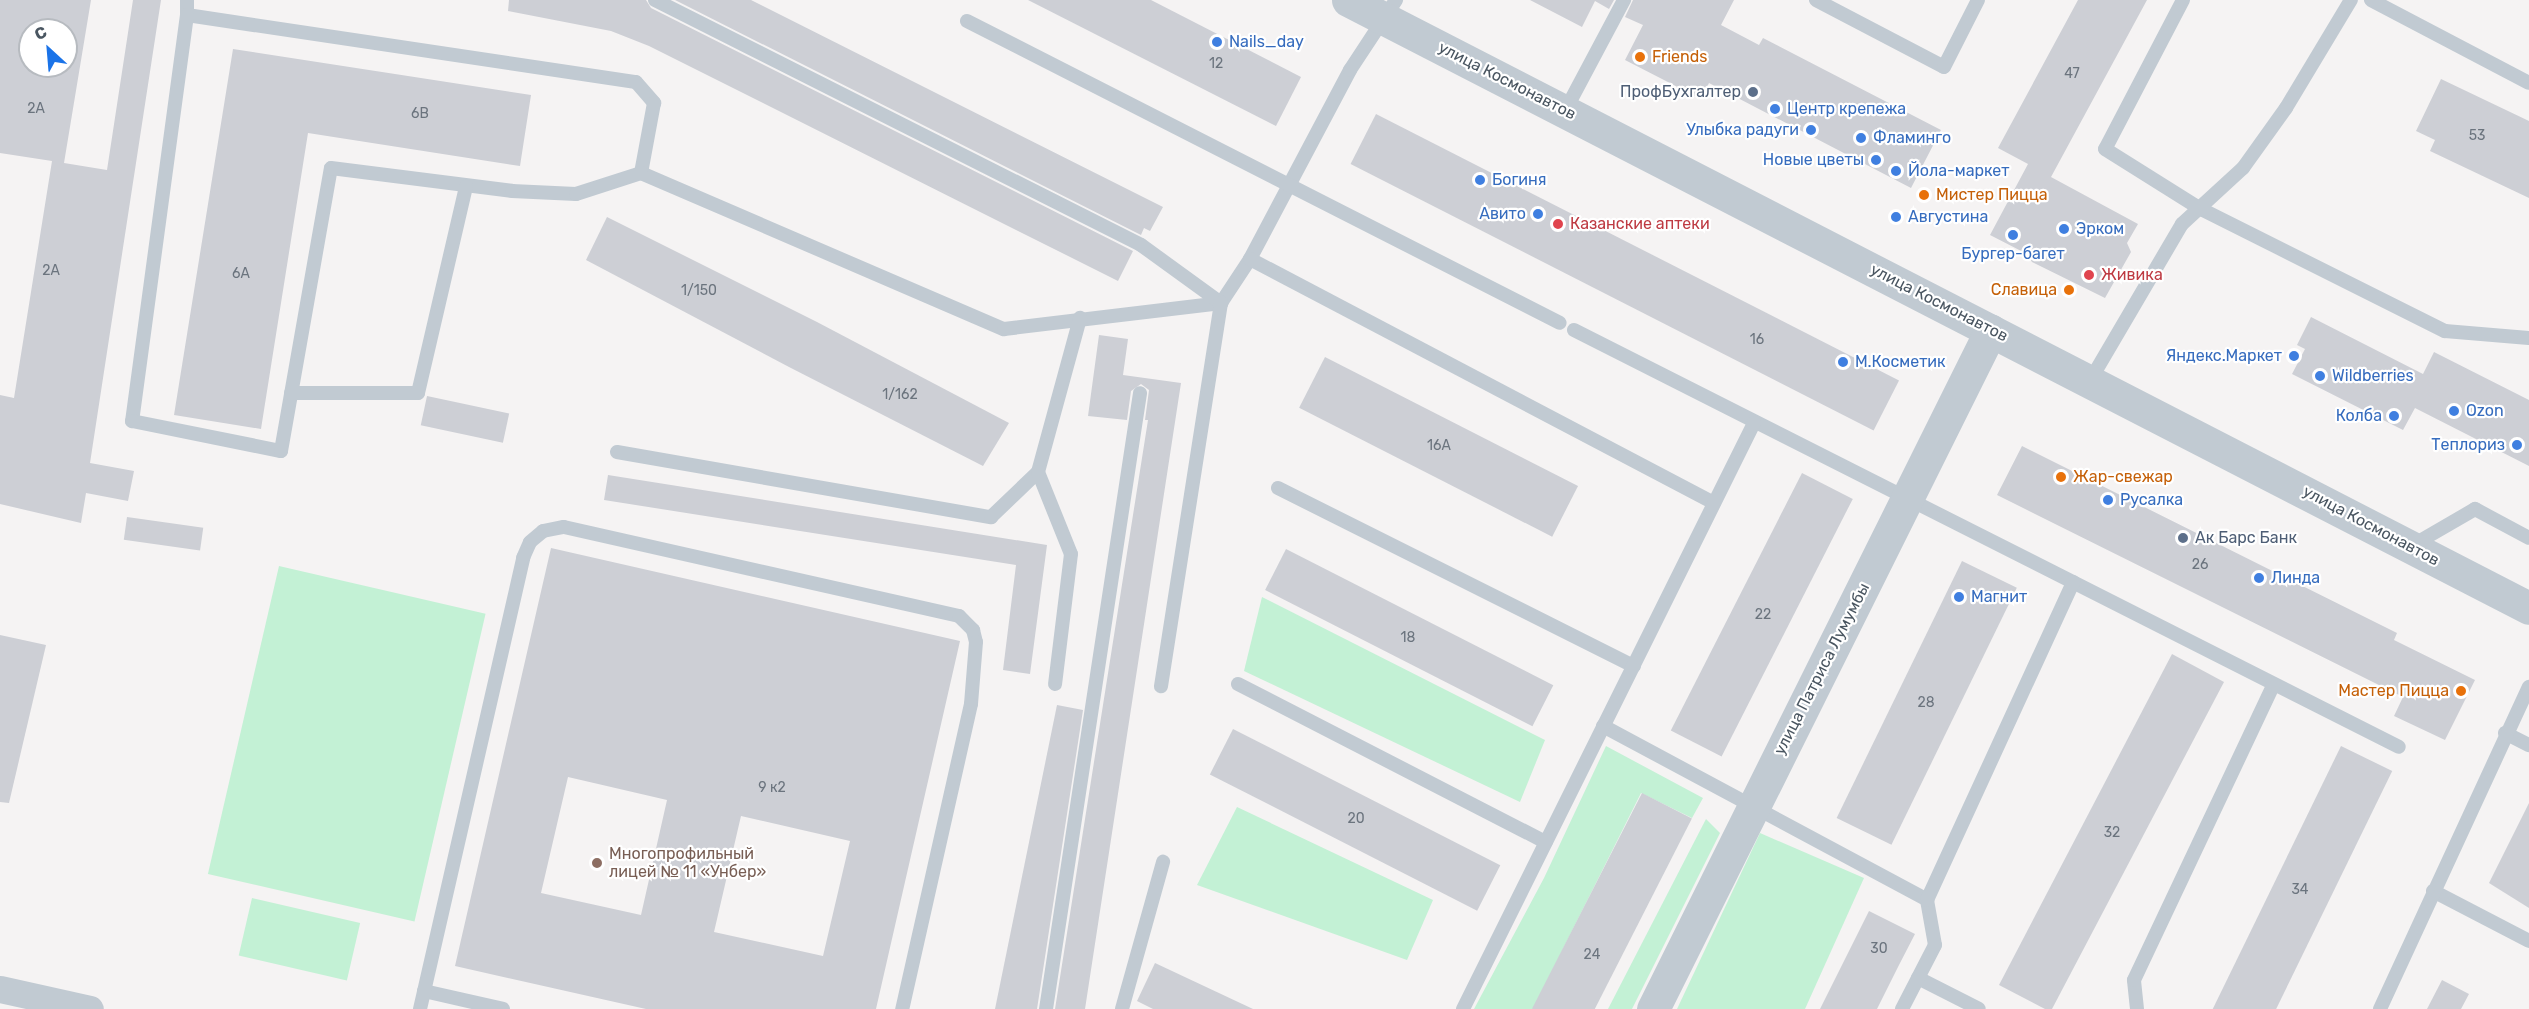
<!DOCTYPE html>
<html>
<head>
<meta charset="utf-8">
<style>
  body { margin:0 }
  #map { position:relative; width:2529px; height:1009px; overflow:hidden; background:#f5f3f3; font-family:Rubik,sans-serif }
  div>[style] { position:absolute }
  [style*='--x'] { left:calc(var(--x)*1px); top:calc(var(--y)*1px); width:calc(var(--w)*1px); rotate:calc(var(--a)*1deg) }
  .green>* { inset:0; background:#c3f1d5; transform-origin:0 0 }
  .building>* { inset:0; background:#cdcfd5; transform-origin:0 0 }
  .service>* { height:14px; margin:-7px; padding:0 7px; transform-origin:7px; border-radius:7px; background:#c1cad2 }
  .minor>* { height:27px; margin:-13.5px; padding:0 13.5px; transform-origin:13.5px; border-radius:13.5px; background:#c1cad2 }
  .tertiary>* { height:33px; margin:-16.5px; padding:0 16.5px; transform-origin:16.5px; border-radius:16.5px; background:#c1cad2 }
  .dots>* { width:16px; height:16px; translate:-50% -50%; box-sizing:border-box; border:3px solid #fff; border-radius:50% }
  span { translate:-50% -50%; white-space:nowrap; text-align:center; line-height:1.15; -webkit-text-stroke:4.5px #fff; paint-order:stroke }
  .number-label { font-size:14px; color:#6b747e }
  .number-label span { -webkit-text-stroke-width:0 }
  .shop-label { font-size:16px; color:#366cbe }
  .left { translate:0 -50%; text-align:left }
  .right { translate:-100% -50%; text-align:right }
  .food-label { font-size:16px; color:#c56008 }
  .street-label { font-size:16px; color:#4a5661 }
  .service-label { font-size:16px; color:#4e5e75 }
  .health-label { font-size:16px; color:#be3a42 }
  .education-label { font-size:16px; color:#785e54 }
  .north { position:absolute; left:18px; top:18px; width:60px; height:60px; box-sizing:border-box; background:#fff; border:2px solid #b7bbc0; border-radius:50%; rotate:334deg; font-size:16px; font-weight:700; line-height:24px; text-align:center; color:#4a5661 }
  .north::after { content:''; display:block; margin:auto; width:21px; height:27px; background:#1a73e8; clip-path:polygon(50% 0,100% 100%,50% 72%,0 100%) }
</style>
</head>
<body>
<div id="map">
  <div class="green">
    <i style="left:279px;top:566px;width:212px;height:316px;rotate:13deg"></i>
    <i style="clip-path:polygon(1262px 597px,1545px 740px,1520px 802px,1244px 671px)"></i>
    <i style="clip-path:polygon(1606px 746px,1703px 798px,1692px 818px,1641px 793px,1533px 1009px,1474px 1009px,1544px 878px)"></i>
    <i style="clip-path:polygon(1237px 807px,1433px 900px,1407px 960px,1197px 885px)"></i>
    <i style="clip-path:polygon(1706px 819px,1720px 833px,1632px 1009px,1608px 1009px)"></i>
    <i style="clip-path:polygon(1760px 833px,1864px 878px,1805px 1009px,1677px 1009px)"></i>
    <i style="left:252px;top:898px;width:111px;height:59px;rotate:13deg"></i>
  </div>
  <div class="building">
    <i style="clip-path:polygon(evenodd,0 0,91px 0,64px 163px,107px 170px,133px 0,161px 0,90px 463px,134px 471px,128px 501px,86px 493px,81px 523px,0 504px,0 395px,14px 398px,52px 161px,0 153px,0 0,30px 30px,66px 30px,66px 66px,30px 66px,30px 30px)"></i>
    <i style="clip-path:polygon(509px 0,646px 0,651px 8px,1133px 251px,1118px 281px,649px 46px,611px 31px,508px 11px)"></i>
    <i style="clip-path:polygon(675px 0,751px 0,1163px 207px,1150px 231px,1144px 228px,1141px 235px)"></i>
    <i style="clip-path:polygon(1028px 0,1151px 0,1301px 77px,1276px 126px)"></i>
    <i style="clip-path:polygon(1530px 0,1614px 0,1609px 9px,1595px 1px,1582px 27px)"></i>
    <i style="clip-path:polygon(1633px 0,1734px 0,1721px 25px,1759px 45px,1763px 38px,1941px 130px,1911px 188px,1709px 83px,1701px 99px,1625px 60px,1643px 25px,1625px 17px)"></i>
    <i style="clip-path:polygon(2078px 0,2147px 0,2051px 177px,2138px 224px,2127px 243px,2131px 252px,2105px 298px,2032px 262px,2027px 254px,1990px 235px,2028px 164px,1998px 148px)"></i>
    <i style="clip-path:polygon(233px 49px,531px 95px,520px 166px,308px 133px,261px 429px,174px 415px)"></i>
    <i style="clip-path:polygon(2441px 79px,2529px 121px,2529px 198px,2430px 151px,2435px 140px,2416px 131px)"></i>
    <i style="left:1376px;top:114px;width:587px;height:56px;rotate:27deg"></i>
    <i style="clip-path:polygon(607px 217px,817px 322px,1009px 423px,983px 466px,789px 367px,586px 260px)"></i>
    <i style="clip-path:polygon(2311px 317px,2423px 374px,2434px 352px,2529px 400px,2529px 466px,2415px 408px,2403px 430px,2292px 374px,2305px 349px,2297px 345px)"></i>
    <i style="clip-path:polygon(1099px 335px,1128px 339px,1123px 375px,1181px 383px,1085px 1009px,1055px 1009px,1148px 420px,1145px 420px,1149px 390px,1141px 384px,1131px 391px,1127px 420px,1088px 416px)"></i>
    <i style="left:1325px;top:357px;width:284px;height:57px;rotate:27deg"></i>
    <i style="left:427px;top:396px;width:84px;height:30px;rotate:12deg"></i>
    <i style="clip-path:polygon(2022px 446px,2397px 633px,2394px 640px,2475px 680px,2445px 740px,2394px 716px,2403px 697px,1997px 495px)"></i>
    <i style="left:1802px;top:473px;width:57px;height:289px;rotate:27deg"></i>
    <i style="clip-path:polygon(608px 475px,1047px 545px,1030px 674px,1003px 670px,1016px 565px,604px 500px)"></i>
    <i style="left:127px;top:517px;width:77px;height:23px;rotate:8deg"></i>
    <i style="clip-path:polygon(evenodd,551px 548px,960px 641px,876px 1009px,646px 1009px,455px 966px,551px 548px,568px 777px,667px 800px,641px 915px,541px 893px,568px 777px,551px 548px,741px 816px,850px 841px,823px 956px,714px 932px,741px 816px)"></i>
    <i style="left:1286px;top:549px;width:300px;height:46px;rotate:27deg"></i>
    <i style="left:1962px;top:561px;width:61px;height:286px;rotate:26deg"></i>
    <i style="clip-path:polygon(0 635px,46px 645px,9px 803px,0 802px)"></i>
    <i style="clip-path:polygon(2172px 654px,2224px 682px,2052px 1009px,2045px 1009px,1999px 985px)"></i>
    <i style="clip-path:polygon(1057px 705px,1083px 710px,1037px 1009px,995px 1009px)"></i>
    <i style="left:1233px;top:729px;width:300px;height:51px;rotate:27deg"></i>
    <i style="left:2341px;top:746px;width:57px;height:295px;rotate:26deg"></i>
    <i style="left:1642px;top:793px;width:56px;height:242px;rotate:27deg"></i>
    <i style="clip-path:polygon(2529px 803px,2529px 908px,2489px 883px)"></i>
    <i style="clip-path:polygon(1869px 911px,1915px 934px,1899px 965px,1877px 1009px,1820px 1009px)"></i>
    <i style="clip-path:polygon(1155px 963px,1253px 1009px,1153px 1009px,1137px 1001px)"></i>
    <i style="clip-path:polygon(2442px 980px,2469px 994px,2461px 1009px,2427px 1009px)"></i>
  </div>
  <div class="service">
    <i style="--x:187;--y:0;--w:15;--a:90"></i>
    <i style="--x:187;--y:15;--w:454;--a:8.5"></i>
    <i style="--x:636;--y:82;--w:28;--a:49"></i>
    <i style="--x:654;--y:103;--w:71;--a:100.5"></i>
    <i style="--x:641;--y:173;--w:395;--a:23.3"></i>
    <i style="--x:1004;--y:329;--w:219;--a:-6.8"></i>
    <i style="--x:1221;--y:303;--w:53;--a:-56.6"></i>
    <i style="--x:1250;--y:259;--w:214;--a:-62.1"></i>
    <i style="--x:1350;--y:70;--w:84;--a:-56.7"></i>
    <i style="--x:655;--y:0;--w:544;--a:26.75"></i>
    <i style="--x:1141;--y:245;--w:99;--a:35.9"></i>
    <i style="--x:1221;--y:303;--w:388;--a:98.9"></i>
    <i style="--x:1816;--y:0;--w:144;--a:27.6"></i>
    <i style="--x:1944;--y:67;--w:75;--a:-63.1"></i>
    <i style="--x:2183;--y:0;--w:168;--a:117.6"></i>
    <i style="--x:2105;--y:149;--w:111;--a:32.1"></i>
    <i style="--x:2199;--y:208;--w:275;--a:26.6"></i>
    <i style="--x:2445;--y:331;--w:84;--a:4.8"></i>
    <i style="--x:2371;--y:0;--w:178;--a:27.7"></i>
    <i style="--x:187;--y:15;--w:410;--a:97.7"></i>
    <i style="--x:132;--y:421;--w:152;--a:11.4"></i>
    <i style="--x:281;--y:451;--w:287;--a:-80"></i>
    <i style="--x:331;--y:168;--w:182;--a:7.2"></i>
    <i style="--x:512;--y:191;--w:64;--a:2.7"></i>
    <i style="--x:576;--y:194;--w:68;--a:-17.9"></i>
    <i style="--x:967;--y:21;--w:665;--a:26.99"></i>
    <i style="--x:1565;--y:111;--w:126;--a:-62"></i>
    <i style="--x:1250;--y:259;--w:524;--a:27.74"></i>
    <i style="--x:1574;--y:330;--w:924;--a:26.81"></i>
    <i style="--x:2091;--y:379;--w:180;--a:-59.6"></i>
    <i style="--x:2182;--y:224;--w:83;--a:-42.6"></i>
    <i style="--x:2243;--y:168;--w:74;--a:-54.4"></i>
    <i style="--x:2286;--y:108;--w:126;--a:-59"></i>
    <i style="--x:291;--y:393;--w:127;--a:0"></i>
    <i style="--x:418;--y:393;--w:212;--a:-76.9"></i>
    <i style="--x:617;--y:452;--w:380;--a:9.9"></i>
    <i style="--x:991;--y:517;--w:65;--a:-43.8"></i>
    <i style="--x:1038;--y:472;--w:160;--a:-74.7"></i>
    <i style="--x:1038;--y:472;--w:88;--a:68.1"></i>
    <i style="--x:1071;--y:554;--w:131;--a:97"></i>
    <i style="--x:1278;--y:488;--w:398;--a:26.6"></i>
    <i style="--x:2413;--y:545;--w:72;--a:-30.1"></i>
    <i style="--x:2475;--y:509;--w:61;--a:28.2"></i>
    <i style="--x:1238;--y:684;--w:346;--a:27.2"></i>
    <i style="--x:1603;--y:726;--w:368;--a:28.2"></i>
    <i style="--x:2505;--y:733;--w:27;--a:27"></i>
    <i style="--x:2433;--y:891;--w:108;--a:27.5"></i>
    <i style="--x:1918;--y:978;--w:68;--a:26.9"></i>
    <i style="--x:424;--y:991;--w:81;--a:12.8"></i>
    <i style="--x:420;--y:1009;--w:463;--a:-77.1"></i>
    <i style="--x:523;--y:558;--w:17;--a:-66"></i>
    <i style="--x:530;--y:542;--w:17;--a:-40"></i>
    <i style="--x:543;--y:531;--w:21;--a:-11"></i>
    <i style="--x:564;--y:527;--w:405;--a:12.7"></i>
    <i style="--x:959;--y:616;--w:20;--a:45"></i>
    <i style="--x:973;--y:630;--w:12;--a:76"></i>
    <i style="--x:976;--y:642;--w:62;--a:94.6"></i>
    <i style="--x:971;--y:704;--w:313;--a:102.7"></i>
    <i style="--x:1046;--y:1009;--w:623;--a:-81.32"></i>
    <i style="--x:1122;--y:1009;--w:153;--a:-74.4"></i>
    <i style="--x:1463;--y:1009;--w:654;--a:-63.59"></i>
    <i style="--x:1902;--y:1009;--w:72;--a:-62.7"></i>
    <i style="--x:1935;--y:945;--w:46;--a:-100.1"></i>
    <i style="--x:1927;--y:900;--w:350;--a:-65.3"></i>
    <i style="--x:2137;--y:1009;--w:29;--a:-96"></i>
    <i style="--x:2134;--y:980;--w:327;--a:-64.7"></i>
    <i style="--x:2380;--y:1009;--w:355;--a:-65.2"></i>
  </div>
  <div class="minor">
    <i style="--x:0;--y:989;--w:92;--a:12.5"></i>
  </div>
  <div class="tertiary">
    <i style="--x:1348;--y:0;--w:1328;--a:27.24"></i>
    <i style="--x:1653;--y:1009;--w:758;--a:-63.54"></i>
  </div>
  <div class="dots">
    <i style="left:1217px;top:42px;background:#3f7fe0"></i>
    <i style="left:1640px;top:57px;background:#e8710a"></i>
    <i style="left:1753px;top:92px;background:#5c6f8a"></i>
    <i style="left:1775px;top:109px;background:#3f7fe0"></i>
    <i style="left:1811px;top:130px;background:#3f7fe0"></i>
    <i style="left:1861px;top:138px;background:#3f7fe0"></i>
    <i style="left:1876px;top:160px;background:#3f7fe0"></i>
    <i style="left:1896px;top:171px;background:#3f7fe0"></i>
    <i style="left:1480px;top:180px;background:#3f7fe0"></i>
    <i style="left:1924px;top:195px;background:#e8710a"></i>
    <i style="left:1538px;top:214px;background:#3f7fe0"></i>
    <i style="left:1896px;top:217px;background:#3f7fe0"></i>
    <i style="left:1558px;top:224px;background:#e0444e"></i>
    <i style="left:2064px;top:229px;background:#3f7fe0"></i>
    <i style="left:2013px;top:235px;background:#3f7fe0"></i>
    <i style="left:2089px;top:275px;background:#e0444e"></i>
    <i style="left:2069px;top:290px;background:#e8710a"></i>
    <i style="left:2294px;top:356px;background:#3f7fe0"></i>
    <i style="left:1843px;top:362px;background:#3f7fe0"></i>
    <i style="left:2320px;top:376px;background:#3f7fe0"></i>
    <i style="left:2454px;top:411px;background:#3f7fe0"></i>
    <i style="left:2394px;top:416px;background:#3f7fe0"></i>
    <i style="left:2517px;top:445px;background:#3f7fe0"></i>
    <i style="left:2061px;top:477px;background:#e8710a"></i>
    <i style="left:2108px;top:500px;background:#3f7fe0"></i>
    <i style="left:2183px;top:538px;background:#5c6f8a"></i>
    <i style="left:2259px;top:578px;background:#3f7fe0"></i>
    <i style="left:1959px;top:597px;background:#3f7fe0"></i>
    <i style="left:2461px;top:691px;background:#e8710a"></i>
    <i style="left:597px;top:863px;background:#8d6e63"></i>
  </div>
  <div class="number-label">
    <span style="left:1216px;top:64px">12</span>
    <span style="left:2072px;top:74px">47</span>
    <span style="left:36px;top:109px">2А</span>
    <span style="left:420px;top:114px">6В</span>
    <span style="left:2477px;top:136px">53</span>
    <span style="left:51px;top:271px">2А</span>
    <span style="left:241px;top:274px">6А</span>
    <span style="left:699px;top:291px">1/150</span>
    <span style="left:1757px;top:340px">16</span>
    <span style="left:900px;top:395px">1/162</span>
    <span style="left:1439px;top:446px">16А</span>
    <span style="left:2200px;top:565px">26</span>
    <span style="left:1763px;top:615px">22</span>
    <span style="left:1408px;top:638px">18</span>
    <span style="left:1926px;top:703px">28</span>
    <span style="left:772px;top:788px">9 к2</span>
    <span style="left:1356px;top:819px">20</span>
    <span style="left:2112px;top:833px">32</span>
    <span style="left:2300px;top:890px">34</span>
    <span style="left:1879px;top:949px">30</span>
    <span style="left:1592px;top:955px">24</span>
  </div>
  <div class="shop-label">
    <span class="left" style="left:1229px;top:42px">Nails_day</span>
    <span class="left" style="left:1787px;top:109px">Центр крепежа</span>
    <span class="right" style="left:1799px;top:130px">Улыбка радуги</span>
    <span class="left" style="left:1873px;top:138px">Фламинго</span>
    <span class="right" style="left:1864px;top:160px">Новые цветы</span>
    <span class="left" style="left:1908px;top:171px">Йола-маркет</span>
    <span class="left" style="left:1492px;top:180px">Богиня</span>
    <span class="right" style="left:1526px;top:214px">Авито</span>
    <span class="left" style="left:1908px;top:217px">Августина</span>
    <span class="left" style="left:2076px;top:229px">Эрком</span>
    <span style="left:2013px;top:254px">Бургер-багет</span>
    <span class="right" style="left:2282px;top:356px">Яндекс.Маркет</span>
    <span class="left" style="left:1855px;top:362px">М.Косметик</span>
    <span class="left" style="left:2332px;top:376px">Wildberries</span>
    <span class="left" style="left:2466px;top:411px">Ozon</span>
    <span class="right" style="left:2382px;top:416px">Колба</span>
    <span class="right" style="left:2505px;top:445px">Теплориз</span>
    <span class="left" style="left:2120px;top:500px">Русалка</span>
    <span class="left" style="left:2271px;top:578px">Линда</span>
    <span class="left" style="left:1971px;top:597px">Магнит</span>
  </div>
  <div class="food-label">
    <span class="left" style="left:1652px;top:57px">Friends</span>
    <span class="left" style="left:1936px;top:195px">Мистер Пицца</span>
    <span class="right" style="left:2057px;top:290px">Славица</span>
    <span class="left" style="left:2073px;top:477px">Жар-свежар</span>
    <span class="right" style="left:2449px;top:691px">Мастер Пицца</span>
  </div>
  <div class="street-label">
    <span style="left:1507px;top:81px;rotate:27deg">улица Космонавтов</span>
    <span style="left:1939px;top:303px;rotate:27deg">улица Космонавтов</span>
    <span style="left:2371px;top:526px;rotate:28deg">улица Космонавтов</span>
    <span style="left:1822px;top:669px;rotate:-63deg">улица Патриса Лумумбы</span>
  </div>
  <div class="service-label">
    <span class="right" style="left:1741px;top:92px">ПрофБухгалтер</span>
    <span class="left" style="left:2195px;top:538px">Ак Барс Банк</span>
  </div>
  <div class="health-label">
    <span class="left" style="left:1570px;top:224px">Казанские аптеки</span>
    <span class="left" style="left:2101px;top:275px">Живика</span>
  </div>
  <div class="education-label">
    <span class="left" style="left:609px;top:863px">Многопрофильный<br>лицей № 11 «Унбер»</span>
  </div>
  <div class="north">С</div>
</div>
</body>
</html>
